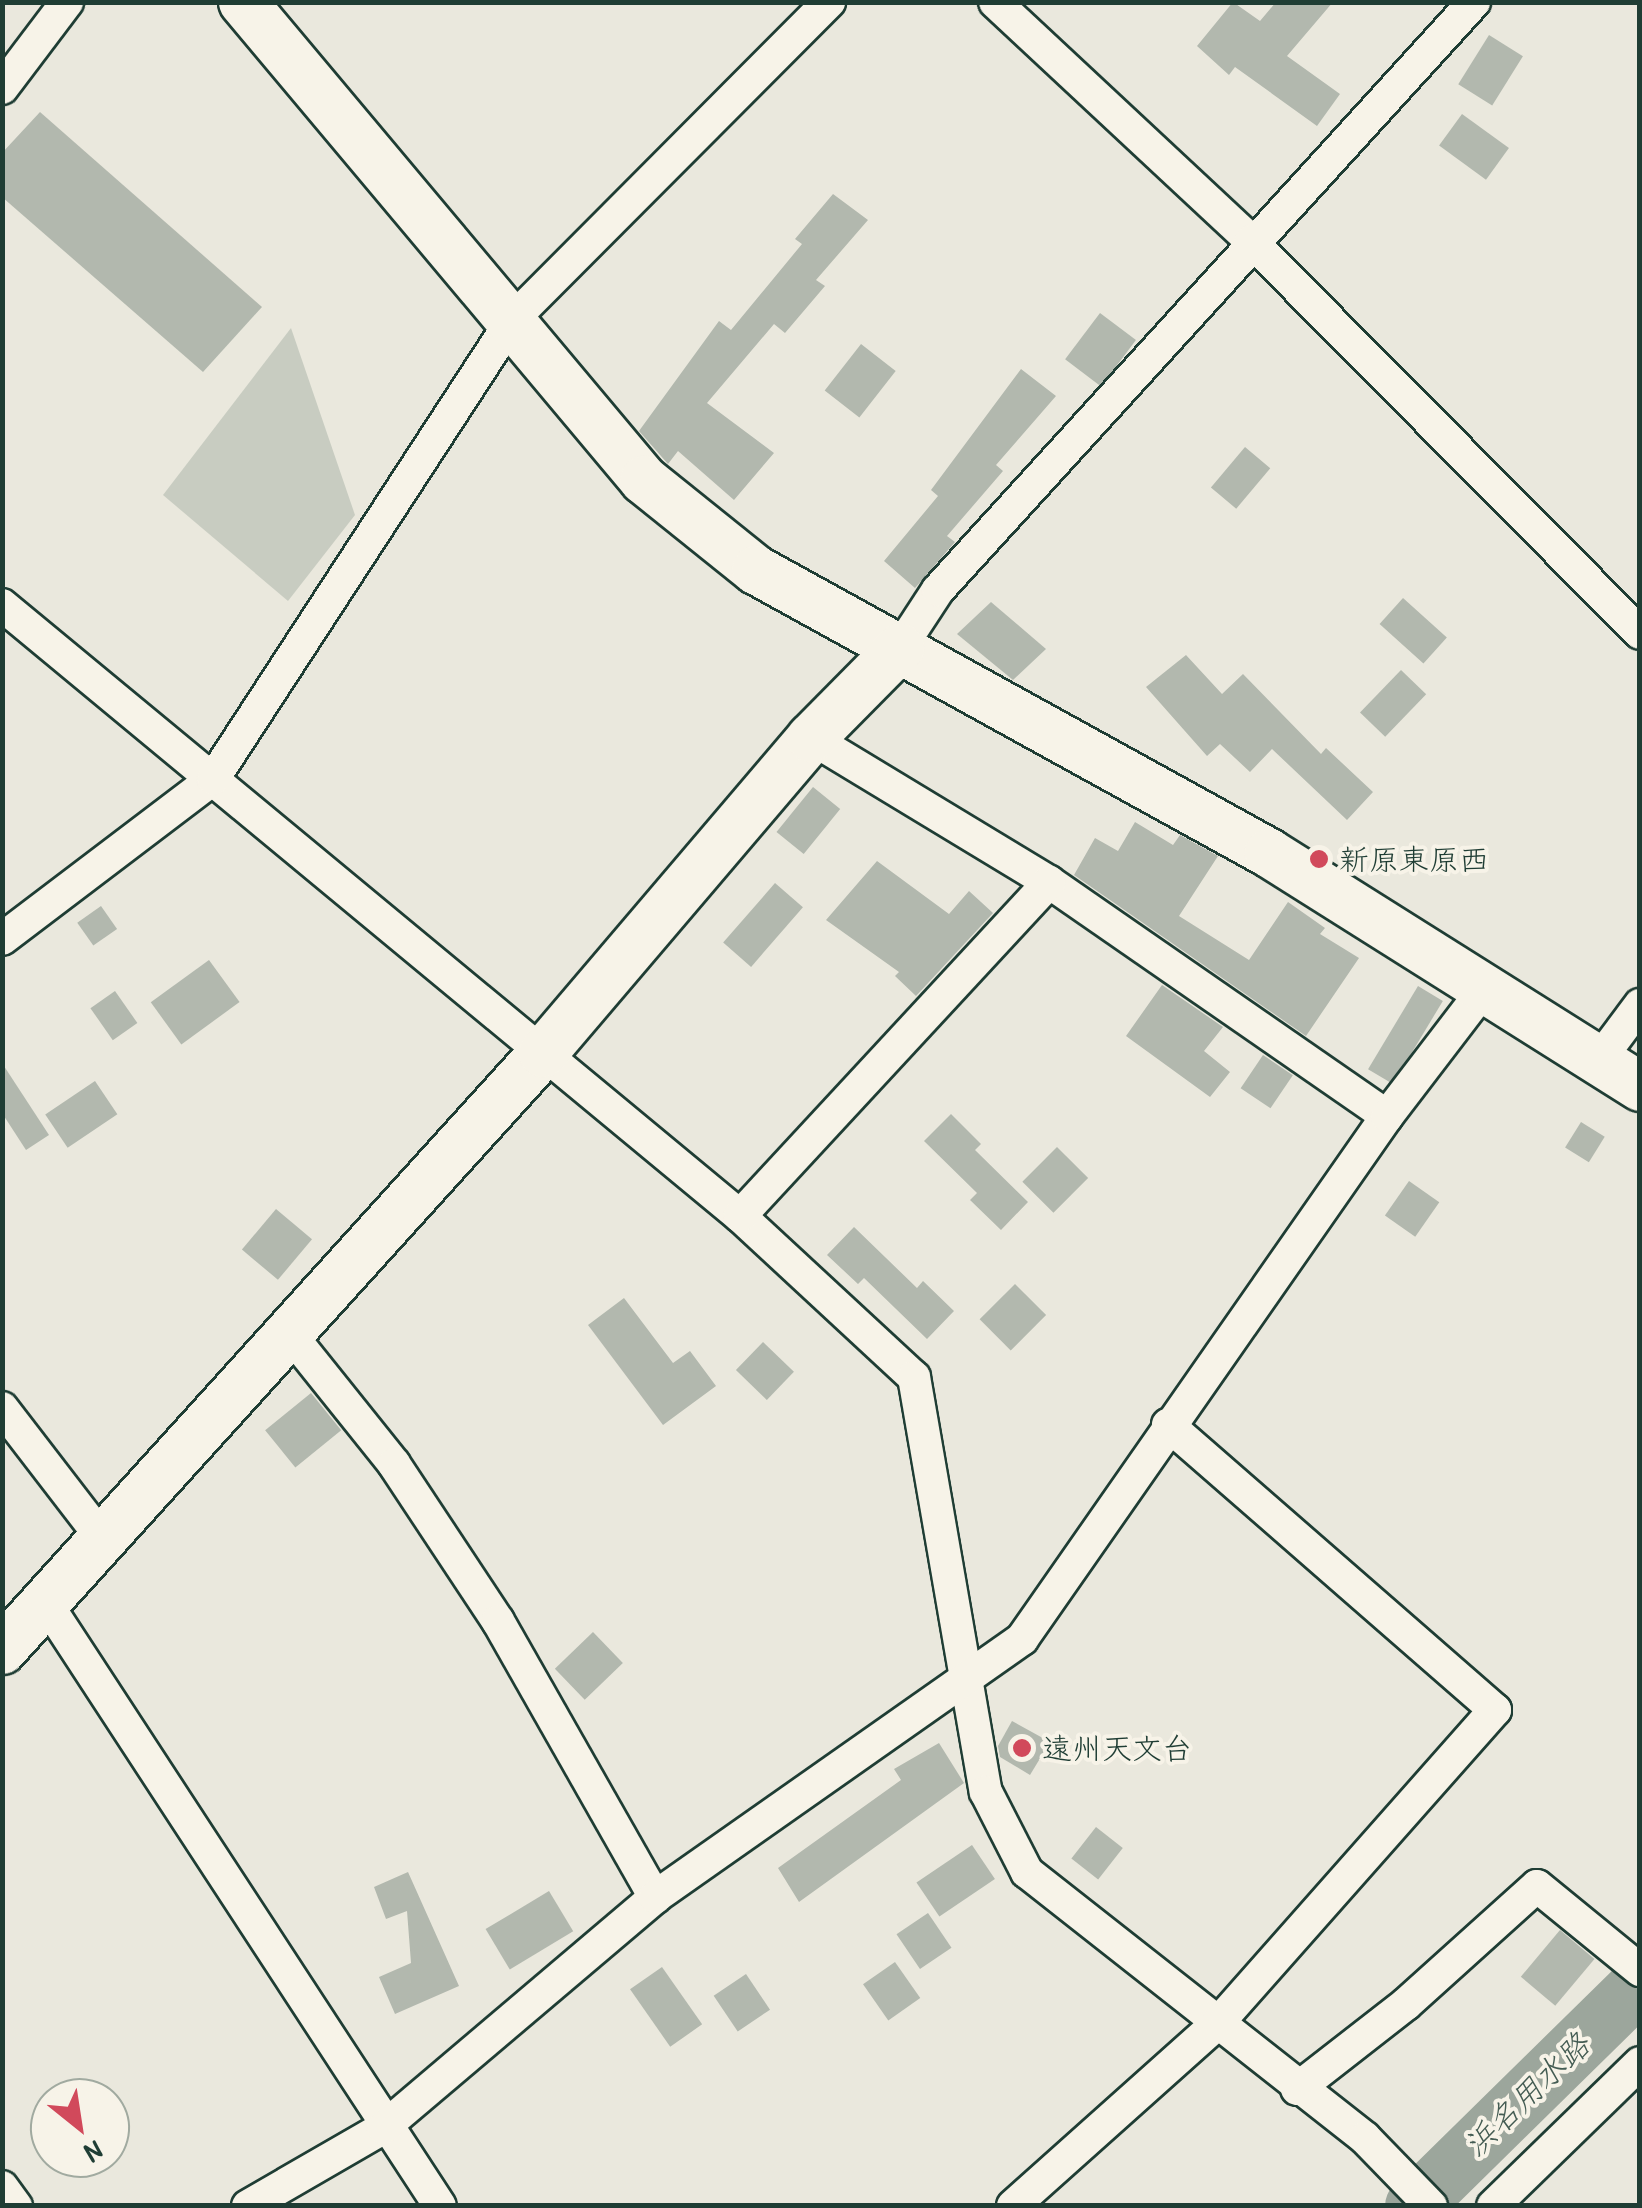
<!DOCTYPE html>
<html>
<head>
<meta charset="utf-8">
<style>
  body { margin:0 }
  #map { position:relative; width:1642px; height:2208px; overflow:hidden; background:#eae8dd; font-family:"Patrick Hand","Klee One",sans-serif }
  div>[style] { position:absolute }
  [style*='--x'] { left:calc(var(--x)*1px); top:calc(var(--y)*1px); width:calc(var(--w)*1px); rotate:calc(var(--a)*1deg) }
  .green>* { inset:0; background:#c8ccc1 }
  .river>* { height:58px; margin:-29px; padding:0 29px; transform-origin:29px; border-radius:29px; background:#9ca69c }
  .building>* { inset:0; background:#b2b8ae; transform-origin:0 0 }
  .roads { filter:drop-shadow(2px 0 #1f3d34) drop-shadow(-2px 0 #1f3d34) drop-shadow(0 2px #1f3d34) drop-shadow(0 -2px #1f3d34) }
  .street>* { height:32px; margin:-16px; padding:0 16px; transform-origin:16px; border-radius:16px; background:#f7f3e8 }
  .secondary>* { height:48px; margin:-24px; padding:0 24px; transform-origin:24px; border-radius:24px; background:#f7f3e8 }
  .dots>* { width:28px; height:28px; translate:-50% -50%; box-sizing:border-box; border:5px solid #f7f3e8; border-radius:50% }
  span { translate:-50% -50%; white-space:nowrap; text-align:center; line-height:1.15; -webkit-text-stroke:8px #f7f3e8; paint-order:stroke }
  .poi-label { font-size:30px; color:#1f3d34 }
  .left { translate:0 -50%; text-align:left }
  .water-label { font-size:32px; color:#445c53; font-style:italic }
  .frame { position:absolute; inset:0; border:5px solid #1f3d34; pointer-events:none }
  .north { position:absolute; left:30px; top:2078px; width:100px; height:100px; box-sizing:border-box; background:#f7f3e8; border:2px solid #a1aaa0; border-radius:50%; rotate:150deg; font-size:28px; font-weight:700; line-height:40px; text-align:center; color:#1f3d34 }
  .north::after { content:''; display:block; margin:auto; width:35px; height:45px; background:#d1495b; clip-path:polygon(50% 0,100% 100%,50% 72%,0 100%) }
</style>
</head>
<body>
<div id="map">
  <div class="green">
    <i style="clip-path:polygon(291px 328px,355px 515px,288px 601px,163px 495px)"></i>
  </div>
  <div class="river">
    <i style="--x:1414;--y:2206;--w:317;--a:-44.5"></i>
  </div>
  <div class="building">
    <i style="clip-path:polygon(1233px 2px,1260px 21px,1276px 2px,1333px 2px,1287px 56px,1340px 94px,1317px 126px,1235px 67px,1229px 75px,1197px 46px)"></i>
    <i style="left:1489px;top:35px;width:40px;height:58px;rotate:32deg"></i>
    <i style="clip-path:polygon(40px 112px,262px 307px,203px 372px,2px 197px,2px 153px)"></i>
    <i style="left:1462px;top:114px;width:58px;height:39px;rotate:36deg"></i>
    <i style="clip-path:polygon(833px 194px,868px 220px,816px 280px,825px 286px,785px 333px,774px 324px,707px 403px,774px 453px,734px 500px,678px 451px,668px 464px,639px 431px,719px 321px,731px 330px,802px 244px,795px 239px)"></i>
    <i style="left:1100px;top:313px;width:45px;height:58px;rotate:37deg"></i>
    <i style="left:861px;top:344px;width:44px;height:59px;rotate:38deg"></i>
    <i style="clip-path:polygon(1021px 369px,1056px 396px,996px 465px,1003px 471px,947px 536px,955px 542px,915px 588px,884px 561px,938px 496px,931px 490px)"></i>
    <i style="left:1245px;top:447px;width:33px;height:53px;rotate:40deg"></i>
    <i style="left:1403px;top:598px;width:59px;height:35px;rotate:42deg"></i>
    <i style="clip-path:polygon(991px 602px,1046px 649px,1013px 680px,957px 634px)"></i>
    <i style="clip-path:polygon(1186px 655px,1222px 694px,1243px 674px,1321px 754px,1326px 748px,1373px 792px,1347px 820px,1272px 749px,1250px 772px,1220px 744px,1207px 756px,1146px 687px)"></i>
    <i style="left:1401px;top:670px;width:35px;height:59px;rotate:44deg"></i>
    <i style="left:813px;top:787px;width:35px;height:58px;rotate:39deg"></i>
    <i style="clip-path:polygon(1135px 822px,1173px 845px,1180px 835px,1218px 856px,1179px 916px,1249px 960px,1288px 902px,1325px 928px,1320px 934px,1359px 958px,1306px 1036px,1074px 875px,1095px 838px,1118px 851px)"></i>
    <i style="clip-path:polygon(877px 861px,949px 914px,969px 891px,993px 913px,916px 996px,895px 976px,899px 972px,826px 920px)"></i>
    <i style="left:775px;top:883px;width:37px;height:79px;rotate:41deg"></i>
    <i style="left:101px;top:906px;width:28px;height:29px;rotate:55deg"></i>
    <i style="left:209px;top:960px;width:52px;height:72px;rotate:54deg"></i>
    <i style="clip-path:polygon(1162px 985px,1223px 1027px,1204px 1051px,1230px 1072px,1210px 1097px,1126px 1036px)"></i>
    <i style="left:1418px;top:986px;width:29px;height:97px;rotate:31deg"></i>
    <i style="left:115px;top:991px;width:39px;height:30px;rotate:55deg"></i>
    <i style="left:1263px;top:1055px;width:36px;height:40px;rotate:34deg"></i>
    <i style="clip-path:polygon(2px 1063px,49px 1135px,26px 1150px,2px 1113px)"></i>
    <i style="left:95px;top:1081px;width:40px;height:60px;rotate:56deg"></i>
    <i style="clip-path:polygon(951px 1114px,981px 1144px,975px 1150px,1028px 1202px,1001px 1230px,970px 1200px,977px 1193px,924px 1141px)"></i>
    <i style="left:1581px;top:1122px;width:28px;height:30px;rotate:32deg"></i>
    <i style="left:1057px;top:1147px;width:44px;height:49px;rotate:45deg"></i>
    <i style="left:1409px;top:1181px;width:37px;height:42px;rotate:35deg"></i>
    <i style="left:276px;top:1209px;width:47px;height:53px;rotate:40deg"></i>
    <i style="clip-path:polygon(854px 1227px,917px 1288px,923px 1281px,954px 1311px,927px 1339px,864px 1278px,858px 1284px,827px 1255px)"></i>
    <i style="left:1015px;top:1284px;width:44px;height:50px;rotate:45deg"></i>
    <i style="clip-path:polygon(624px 1298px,673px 1363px,690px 1351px,716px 1386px,663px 1425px,588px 1325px)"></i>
    <i style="left:763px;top:1342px;width:43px;height:39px;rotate:44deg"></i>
    <i style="left:311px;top:1393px;width:48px;height:59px;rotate:51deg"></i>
    <i style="left:593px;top:1632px;width:43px;height:53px;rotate:46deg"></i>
    <i style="clip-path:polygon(1012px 1721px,1050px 1742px,1030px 1775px,1000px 1757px,998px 1746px)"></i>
    <i style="clip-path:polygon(939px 1743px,964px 1783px,799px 1902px,778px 1868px,901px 1780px,894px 1769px)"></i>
    <i style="left:1096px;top:1827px;width:34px;height:40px;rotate:38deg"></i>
    <i style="left:972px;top:1845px;width:41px;height:67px;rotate:56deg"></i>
    <i style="clip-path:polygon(408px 1872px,459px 1986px,395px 2014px,379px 1977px,411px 1963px,407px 1911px,386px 1919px,374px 1887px)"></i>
    <i style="left:549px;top:1891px;width:47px;height:74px;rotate:59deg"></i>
    <i style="left:928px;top:1913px;width:42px;height:38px;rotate:56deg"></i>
    <i style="left:1560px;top:1930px;width:45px;height:61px;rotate:40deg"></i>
    <i style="left:895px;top:1962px;width:44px;height:39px;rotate:55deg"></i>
    <i style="left:662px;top:1967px;width:70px;height:39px;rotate:55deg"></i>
    <i style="left:746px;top:1974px;width:43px;height:39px;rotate:56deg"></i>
  </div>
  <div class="roads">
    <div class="street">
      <i style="--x:995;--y:2;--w:350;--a:43"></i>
      <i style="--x:1251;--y:241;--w:552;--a:45.22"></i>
      <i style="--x:2;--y:88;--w:108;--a:-52.9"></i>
      <i style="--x:2;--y:605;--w:958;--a:39.62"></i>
      <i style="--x:740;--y:1216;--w:237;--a:42.8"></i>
      <i style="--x:914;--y:1377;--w:421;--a:80.2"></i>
      <i style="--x:986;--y:1792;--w:90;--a:62.9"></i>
      <i style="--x:1027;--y:1872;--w:430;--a:38.2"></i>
      <i style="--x:1365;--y:2138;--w:95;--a:45.9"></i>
      <i style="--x:900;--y:648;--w:69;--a:-56.8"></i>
      <i style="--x:938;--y:590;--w:796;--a:-47.65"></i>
      <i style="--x:811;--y:738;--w:278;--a:31.2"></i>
      <i style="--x:1049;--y:882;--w:411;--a:34.7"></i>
      <i style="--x:2;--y:939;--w:265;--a:-37.2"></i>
      <i style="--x:213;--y:779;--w:549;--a:-56.89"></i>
      <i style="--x:513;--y:319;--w:448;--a:-45.1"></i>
      <i style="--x:1599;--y:1060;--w:69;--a:-53.3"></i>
      <i style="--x:740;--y:1216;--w:455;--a:-47.2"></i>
      <i style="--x:290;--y:1334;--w:166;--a:51.3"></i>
      <i style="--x:394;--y:1464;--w:188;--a:56.5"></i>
      <i style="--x:498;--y:1621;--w:318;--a:60.4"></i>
      <i style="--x:2;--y:1408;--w:165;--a:52.4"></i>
      <i style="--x:46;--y:1603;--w:720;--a:56.84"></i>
      <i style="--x:1297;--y:2089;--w:138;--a:-37.9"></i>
      <i style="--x:1406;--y:2004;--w:176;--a:-42"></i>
      <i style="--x:1537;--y:1886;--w:133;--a:39.2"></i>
      <i style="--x:2;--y:2187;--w:24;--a:54"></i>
      <i style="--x:248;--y:2206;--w:156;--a:-30"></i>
      <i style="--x:383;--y:2128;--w:357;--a:-40.3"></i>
      <i style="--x:655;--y:1897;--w:449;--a:-35.1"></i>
      <i style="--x:1022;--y:1639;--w:638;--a:-55.09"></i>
      <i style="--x:1387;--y:1116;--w:160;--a:-52.6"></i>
      <i style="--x:1013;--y:2206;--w:275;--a:-41.8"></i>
      <i style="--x:1218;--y:2023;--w:418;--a:-48.5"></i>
      <i style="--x:1495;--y:1710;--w:434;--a:-138.9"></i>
      <i style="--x:1493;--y:2206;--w:205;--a:-44.2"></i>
    </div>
    <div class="secondary">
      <i style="--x:243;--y:2;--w:624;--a:50.01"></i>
      <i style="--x:644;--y:480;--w:144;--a:38.8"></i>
      <i style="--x:756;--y:570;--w:586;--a:28.88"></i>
      <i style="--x:1269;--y:853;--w:439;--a:32.2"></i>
      <i style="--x:2;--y:1650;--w:806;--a:-47.82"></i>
      <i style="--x:543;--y:1053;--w:414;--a:-49.6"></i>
      <i style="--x:811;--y:738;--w:127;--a:-45.3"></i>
    </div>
  </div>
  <div class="dots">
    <i style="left:1319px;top:859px;background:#d1495b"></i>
    <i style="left:1022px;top:1748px;background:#d1495b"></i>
  </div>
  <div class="poi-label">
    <span class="left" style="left:1339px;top:859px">新原東原西</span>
    <span class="left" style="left:1042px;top:1748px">遠州天文台</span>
  </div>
  <div class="water-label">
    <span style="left:1527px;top:2095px;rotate:-44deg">浜名用水路</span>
  </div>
  <div class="frame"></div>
  <div class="north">N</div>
</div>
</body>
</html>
